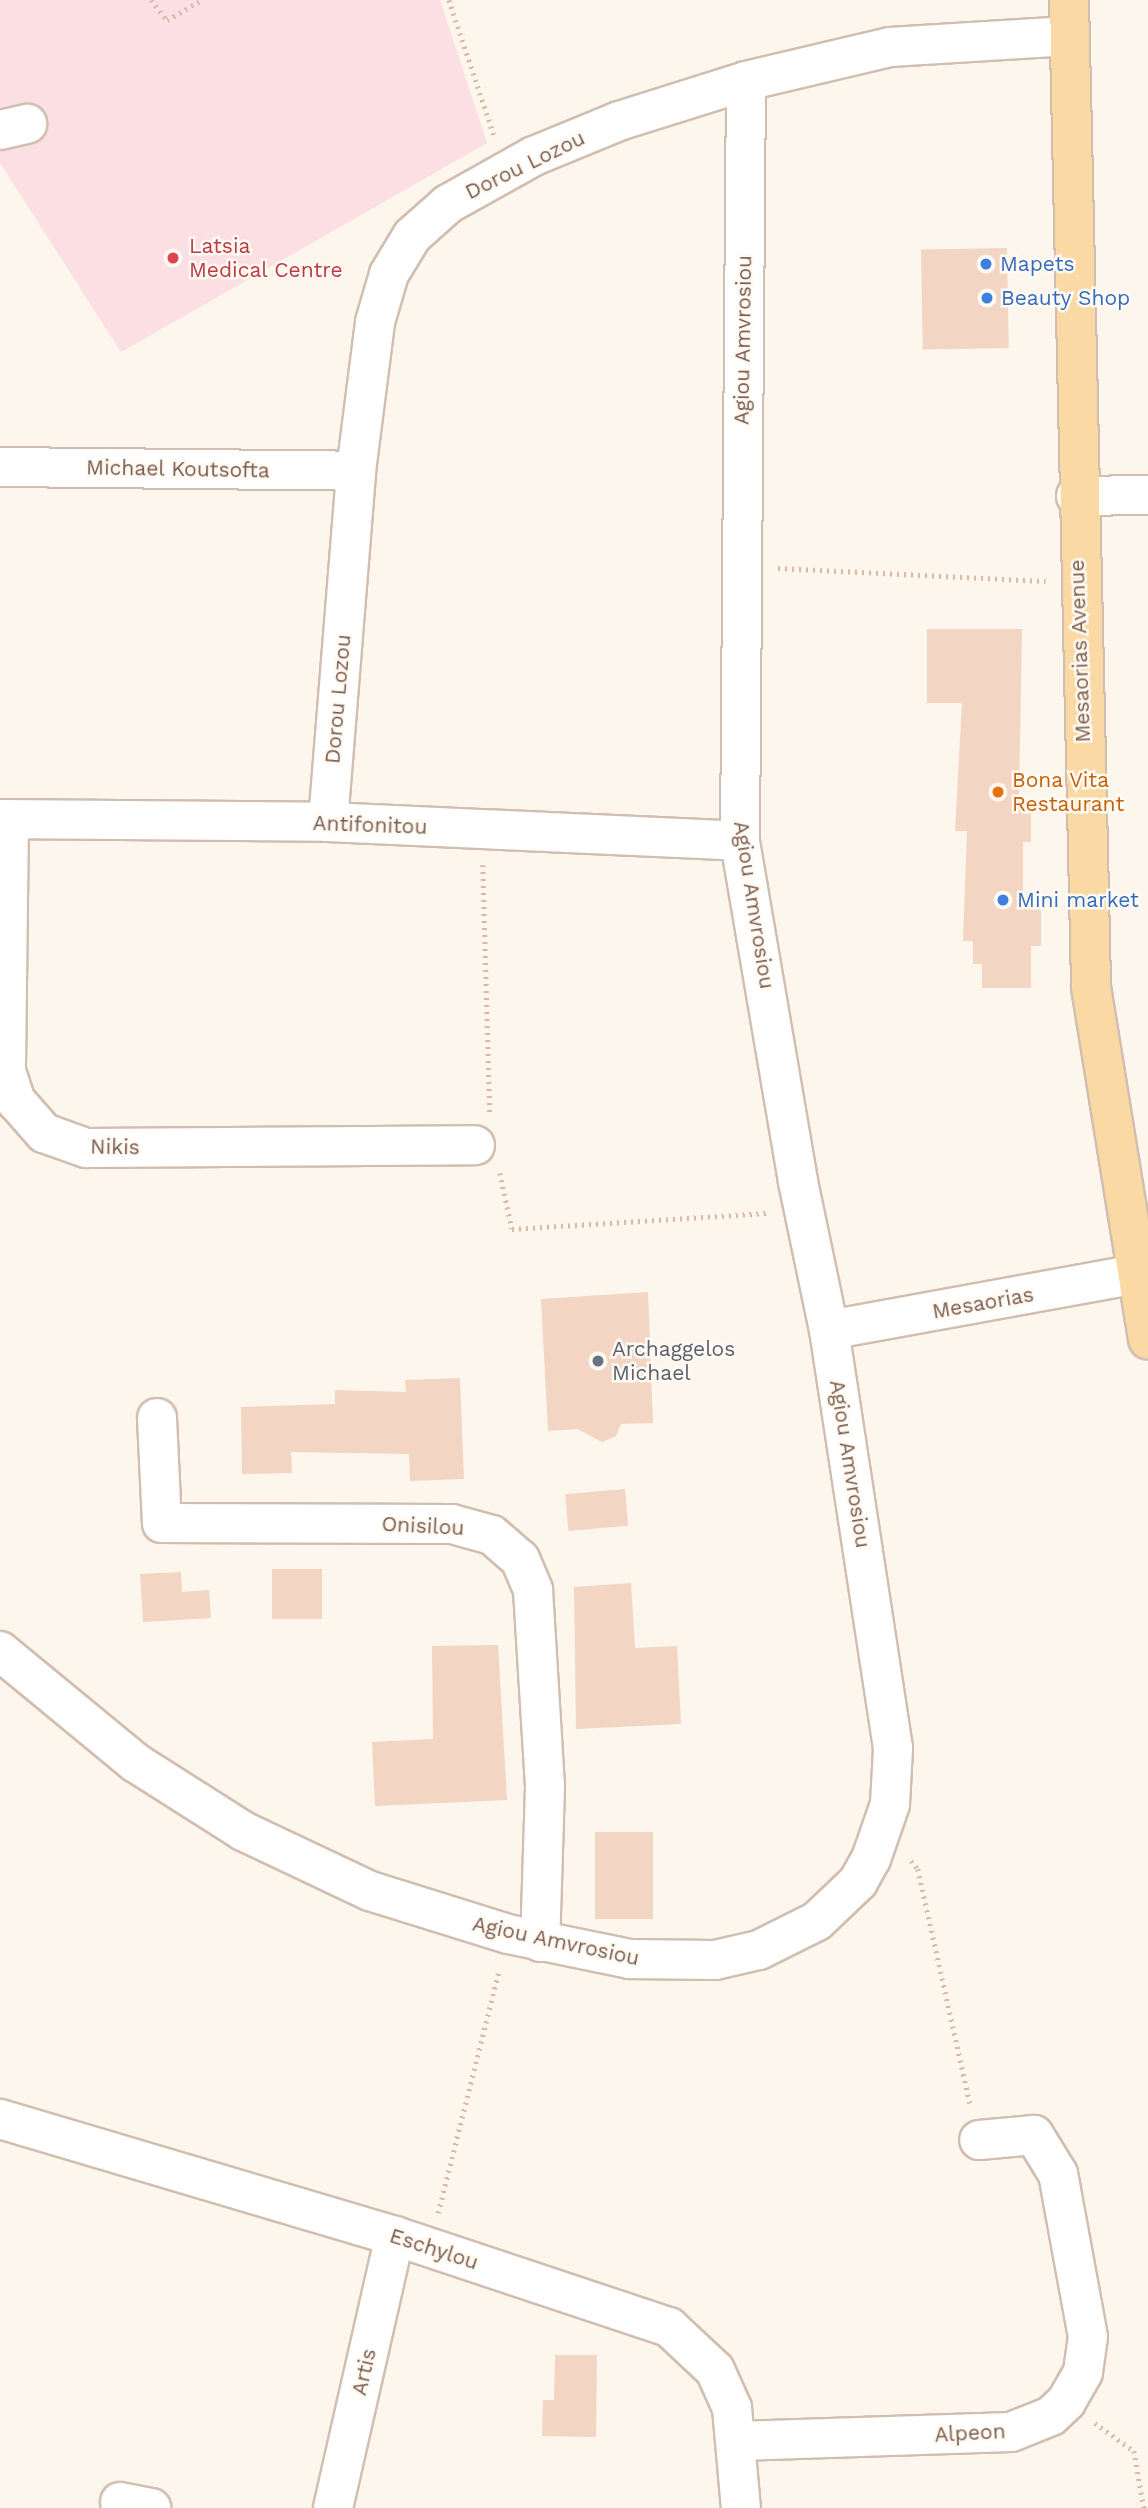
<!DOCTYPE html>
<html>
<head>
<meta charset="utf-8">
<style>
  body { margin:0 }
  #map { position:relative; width:1148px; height:2508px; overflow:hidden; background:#fdf6ec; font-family:"Work Sans",sans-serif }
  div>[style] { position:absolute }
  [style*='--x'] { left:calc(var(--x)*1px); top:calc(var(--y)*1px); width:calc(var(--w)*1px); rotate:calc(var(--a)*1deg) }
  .medical>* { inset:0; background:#fbdfe3 }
  .building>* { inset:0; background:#f3d5c3; transform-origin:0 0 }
  .path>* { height:4.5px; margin-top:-2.25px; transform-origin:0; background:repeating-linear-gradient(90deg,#d9b8a5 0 2px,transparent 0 7px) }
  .roads { filter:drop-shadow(2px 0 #d1beb0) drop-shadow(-2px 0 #d1beb0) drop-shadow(0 2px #d1beb0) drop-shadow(0 -2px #d1beb0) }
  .minor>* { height:38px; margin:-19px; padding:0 19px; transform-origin:19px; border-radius:19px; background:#fff }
  .major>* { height:38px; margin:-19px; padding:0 19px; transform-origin:19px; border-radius:19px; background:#fbd9a5 }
  .dots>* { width:19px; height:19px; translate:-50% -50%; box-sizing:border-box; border:4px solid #fffaf3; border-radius:50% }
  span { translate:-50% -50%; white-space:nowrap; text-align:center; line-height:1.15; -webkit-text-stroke:5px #fffaf3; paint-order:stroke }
  .street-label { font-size:21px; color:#7a5c4d }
  .health-label { font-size:21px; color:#be3a42 }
  .left { translate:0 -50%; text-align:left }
  .shop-label { font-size:21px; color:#366cbe }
  .food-label { font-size:21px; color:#c56008 }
  .worship-label { font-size:21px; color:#5b616d }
</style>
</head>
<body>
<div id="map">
  <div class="medical">
    <i style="clip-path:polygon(0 0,440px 0,487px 143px,121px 352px,0 163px)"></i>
  </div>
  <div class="building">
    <i style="left:1007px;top:248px;width:100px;height:86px;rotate:89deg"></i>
    <i style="clip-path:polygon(927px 629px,1022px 629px,1019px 799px,1031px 799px,1031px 842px,1023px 842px,1023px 901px,1041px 901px,1041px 946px,1031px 946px,1031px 988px,982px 988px,982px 964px,973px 964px,973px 941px,963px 941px,967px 831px,955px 831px,962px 703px,927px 703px)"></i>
    <i style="clip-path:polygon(648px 1292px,653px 1423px,621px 1424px,616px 1436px,602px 1442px,578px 1429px,548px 1431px,541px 1299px)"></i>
    <i style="clip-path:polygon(460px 1378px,464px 1479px,410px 1481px,409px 1454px,291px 1452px,292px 1473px,242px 1474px,241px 1407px,335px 1404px,335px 1390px,406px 1392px,405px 1380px)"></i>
    <i style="left:625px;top:1489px;width:37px;height:60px;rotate:85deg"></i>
    <i style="left:272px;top:1569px;width:50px;height:50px"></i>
    <i style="clip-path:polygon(181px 1572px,182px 1592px,209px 1590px,211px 1618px,143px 1622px,140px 1574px)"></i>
    <i style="clip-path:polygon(631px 1583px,635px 1648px,677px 1646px,681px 1724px,576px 1729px,574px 1587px)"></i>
    <i style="clip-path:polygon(498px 1645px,507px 1800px,375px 1806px,372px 1742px,433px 1739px,432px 1646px)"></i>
    <i style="left:595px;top:1832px;width:58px;height:87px"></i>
    <i style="clip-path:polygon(555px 2355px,597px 2355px,596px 2437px,542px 2436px,543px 2400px,554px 2400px)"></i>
  </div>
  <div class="path">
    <i style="--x:151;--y:0;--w:26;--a:51"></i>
    <i style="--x:167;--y:20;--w:39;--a:-30"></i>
    <i style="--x:449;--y:0;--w:142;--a:71.6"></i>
    <i style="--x:778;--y:568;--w:268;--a:2.8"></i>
    <i style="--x:483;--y:865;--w:247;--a:88.4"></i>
    <i style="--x:500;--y:1173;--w:57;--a:77.9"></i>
    <i style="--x:512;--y:1229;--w:256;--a:-3.6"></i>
    <i style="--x:911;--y:1861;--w:11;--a:49"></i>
    <i style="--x:918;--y:1869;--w:240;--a:77.5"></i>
    <i style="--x:438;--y:2213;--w:251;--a:-75.9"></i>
    <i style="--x:1095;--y:2423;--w:48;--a:35.7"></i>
    <i style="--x:1134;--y:2451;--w:58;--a:80"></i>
  </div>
  <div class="roads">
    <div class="minor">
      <i style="--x:0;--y:130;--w:28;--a:-13"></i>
      <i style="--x:0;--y:467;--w:356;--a:0.6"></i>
      <i style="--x:1076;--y:496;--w:72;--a:-0.8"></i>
      <i style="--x:0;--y:819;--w:328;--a:0.5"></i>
      <i style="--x:328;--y:822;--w:412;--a:2.6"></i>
      <i style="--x:9;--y:819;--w:252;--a:90.7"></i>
      <i style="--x:6;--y:1071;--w:32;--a:72"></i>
      <i style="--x:16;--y:1101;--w:43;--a:48.8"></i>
      <i style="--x:44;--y:1133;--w:45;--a:19.7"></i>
      <i style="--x:86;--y:1148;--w:389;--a:-0.4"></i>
      <i style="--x:328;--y:822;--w:352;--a:-85.4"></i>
      <i style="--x:356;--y:471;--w:150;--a:-82.7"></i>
      <i style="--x:375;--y:322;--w:50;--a:-73.7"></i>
      <i style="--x:389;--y:274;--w:44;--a:-58.8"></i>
      <i style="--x:412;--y:236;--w:48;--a:-41.6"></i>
      <i style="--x:448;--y:204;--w:98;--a:-29.2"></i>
      <i style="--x:534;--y:156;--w:92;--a:-22.4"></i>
      <i style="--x:619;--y:121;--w:133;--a:-17.5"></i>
      <i style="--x:746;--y:81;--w:148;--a:-13.3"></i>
      <i style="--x:890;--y:47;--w:179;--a:-3.5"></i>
      <i style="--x:829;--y:1330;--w:312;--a:-10.3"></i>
      <i style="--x:157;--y:1418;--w:105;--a:87.3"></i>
      <i style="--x:162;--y:1523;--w:290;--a:0.2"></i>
      <i style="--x:452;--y:1524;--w:41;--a:15.4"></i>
      <i style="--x:492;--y:1535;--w:37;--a:41"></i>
      <i style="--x:520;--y:1559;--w:34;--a:67"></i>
      <i style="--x:533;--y:1590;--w:197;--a:86.5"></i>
      <i style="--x:545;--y:1787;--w:155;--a:91.8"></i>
      <i style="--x:0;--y:1651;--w:176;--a:39.5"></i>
      <i style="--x:136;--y:1763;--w:127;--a:32.4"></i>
      <i style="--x:243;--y:1831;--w:140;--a:25.3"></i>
      <i style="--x:370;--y:1891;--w:145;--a:17.3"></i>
      <i style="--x:508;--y:1934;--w:125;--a:11.6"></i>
      <i style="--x:630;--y:1959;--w:85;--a:0.7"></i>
      <i style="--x:715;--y:1960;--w:45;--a:-12.8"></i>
      <i style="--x:759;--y:1950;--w:65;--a:-26.6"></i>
      <i style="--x:817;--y:1921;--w:57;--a:-43.6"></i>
      <i style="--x:858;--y:1882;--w:26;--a:-61"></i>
      <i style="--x:871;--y:1859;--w:58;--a:-70.9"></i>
      <i style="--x:890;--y:1804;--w:56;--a:-86.9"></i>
      <i style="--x:893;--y:1748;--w:423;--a:-98.7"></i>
      <i style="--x:829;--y:1330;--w:152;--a:-101.8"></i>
      <i style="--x:798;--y:1181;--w:345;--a:-99.7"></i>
      <i style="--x:740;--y:841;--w:760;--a:-89.55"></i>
      <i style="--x:0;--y:2119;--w:412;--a:16.5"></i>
      <i style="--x:395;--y:2236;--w:289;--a:18.4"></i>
      <i style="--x:669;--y:2327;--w:63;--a:43.1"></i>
      <i style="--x:715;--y:2370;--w:42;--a:65.9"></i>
      <i style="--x:732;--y:2408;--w:100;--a:84.9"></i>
      <i style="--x:738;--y:2441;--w:273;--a:-1.9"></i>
      <i style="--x:1011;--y:2432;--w:43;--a:-21.8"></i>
      <i style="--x:1051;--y:2416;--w:21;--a:-43"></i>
      <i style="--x:1066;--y:2402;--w:34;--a:-60"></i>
      <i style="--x:1083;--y:2372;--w:35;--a:-82"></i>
      <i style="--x:1088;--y:2337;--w:166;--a:-100.4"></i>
      <i style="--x:1058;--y:2174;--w:46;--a:-121.6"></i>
      <i style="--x:1034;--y:2135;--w:55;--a:174.8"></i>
      <i style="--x:120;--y:2502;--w:32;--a:11"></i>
      <i style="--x:333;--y:2508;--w:279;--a:-77.2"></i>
    </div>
    <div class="major">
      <i style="--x:1069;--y:0;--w:987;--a:88.72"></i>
      <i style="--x:1091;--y:987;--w:357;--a:80.8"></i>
    </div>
  </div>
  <div class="dots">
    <i style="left:173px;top:258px;background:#e0444e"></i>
    <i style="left:986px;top:264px;background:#3f7fe0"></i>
    <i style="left:987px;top:298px;background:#3f7fe0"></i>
    <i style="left:998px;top:792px;background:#e8710a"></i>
    <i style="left:1003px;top:900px;background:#3f7fe0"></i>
    <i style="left:598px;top:1361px;background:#6b7280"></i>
  </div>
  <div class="street-label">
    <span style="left:525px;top:165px;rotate:-26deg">Dorou Lozou</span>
    <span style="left:743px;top:340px;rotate:-89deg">Agiou Amvrosiou</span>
    <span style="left:178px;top:469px;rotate:1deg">Michael Koutsofta</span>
    <span style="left:1080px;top:651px;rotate:-92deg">Mesaorias Avenue</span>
    <span style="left:338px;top:699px;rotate:-85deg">Dorou Lozou</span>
    <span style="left:370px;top:825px;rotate:2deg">Antifonitou</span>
    <span style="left:754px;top:905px;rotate:81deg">Agiou Amvrosiou</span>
    <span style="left:115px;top:1147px;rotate:1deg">Nikis</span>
    <span style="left:983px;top:1303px;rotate:-10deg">Mesaorias</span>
    <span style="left:850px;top:1464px;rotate:81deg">Agiou Amvrosiou</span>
    <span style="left:423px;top:1526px;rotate:3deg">Onisilou</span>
    <span style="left:556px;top:1941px;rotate:12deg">Agiou Amvrosiou</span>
    <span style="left:434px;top:2249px;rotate:18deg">Eschylou</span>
    <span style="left:364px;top:2372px;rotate:-77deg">Artis</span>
    <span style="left:970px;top:2433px;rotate:-3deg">Alpeon</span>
  </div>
  <div class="health-label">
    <span class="left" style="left:189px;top:258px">Latsia<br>Medical Centre</span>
  </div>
  <div class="shop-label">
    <span class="left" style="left:1000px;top:264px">Mapets</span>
    <span class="left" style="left:1001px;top:298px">Beauty Shop</span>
    <span class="left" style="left:1017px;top:900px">Mini market</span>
  </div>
  <div class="food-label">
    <span class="left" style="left:1012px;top:792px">Bona Vita<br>Restaurant</span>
  </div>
  <div class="worship-label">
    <span class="left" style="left:612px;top:1361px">Archaggelos<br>Michael</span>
  </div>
</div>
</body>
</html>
